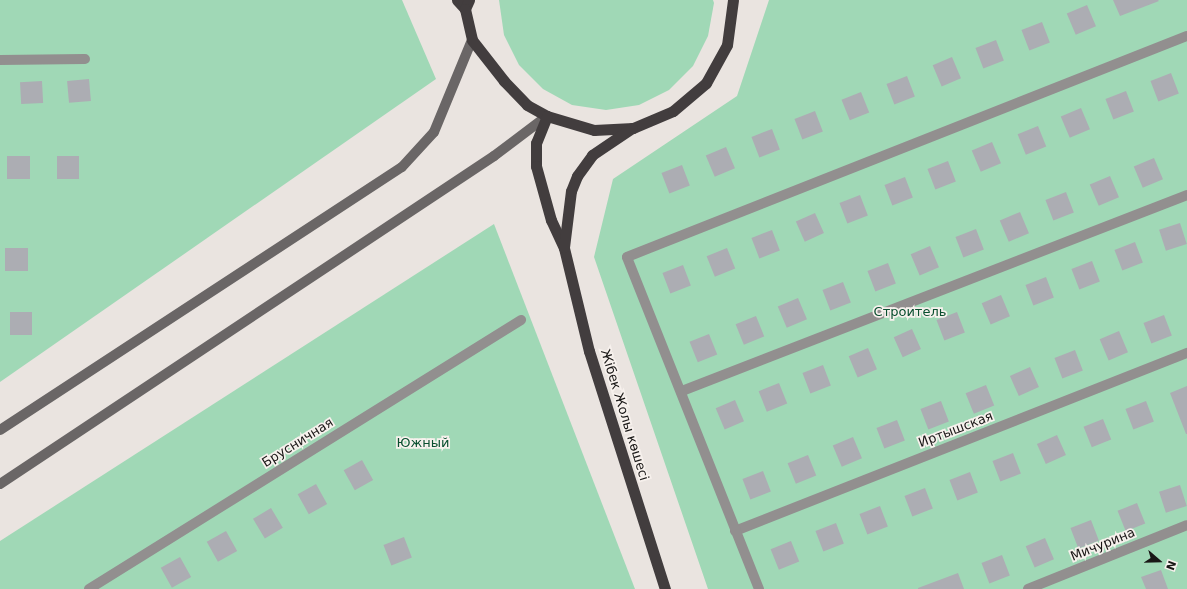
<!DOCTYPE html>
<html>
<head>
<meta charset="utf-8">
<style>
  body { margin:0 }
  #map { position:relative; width:1187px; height:589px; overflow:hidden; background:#eae4e0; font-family:"DejaVu Sans",sans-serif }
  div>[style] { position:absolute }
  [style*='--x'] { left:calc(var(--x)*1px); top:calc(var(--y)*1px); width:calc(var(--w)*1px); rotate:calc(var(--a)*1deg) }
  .green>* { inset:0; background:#a0d8b6 }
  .building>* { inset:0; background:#acadb3; transform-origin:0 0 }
  .minor>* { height:10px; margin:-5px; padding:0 5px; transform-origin:5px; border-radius:5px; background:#928f8f }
  .secondary>* { height:10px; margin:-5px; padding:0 5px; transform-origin:5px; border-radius:5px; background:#6a6666 }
  .trunk>* { height:11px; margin:-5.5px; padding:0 5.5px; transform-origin:5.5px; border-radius:5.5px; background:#423d3e }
  span { translate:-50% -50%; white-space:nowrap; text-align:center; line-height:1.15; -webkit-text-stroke:3.5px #f7f1ed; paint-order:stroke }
  .park-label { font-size:13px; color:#094f2f }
  .street-label { font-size:13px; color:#191716 }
  .north { position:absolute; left:1139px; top:541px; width:40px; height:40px; -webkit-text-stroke:3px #f7f1ed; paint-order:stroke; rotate:110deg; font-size:11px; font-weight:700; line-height:16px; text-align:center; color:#191716 }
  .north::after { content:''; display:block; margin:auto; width:14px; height:18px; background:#191716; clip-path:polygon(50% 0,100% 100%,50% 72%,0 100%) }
</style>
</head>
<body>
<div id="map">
  <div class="green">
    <i style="clip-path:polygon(0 0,402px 0,436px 79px,0 382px)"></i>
    <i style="clip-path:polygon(499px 0,713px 0,714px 3px,708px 36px,693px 66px,669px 90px,639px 105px,606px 110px,572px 105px,543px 89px,519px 65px,504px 35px)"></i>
    <i style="clip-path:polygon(769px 0,1187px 0,1187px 589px,708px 589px,594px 257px,613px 179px,737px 96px)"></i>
    <i style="clip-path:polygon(494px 224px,635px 589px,0 589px,0 541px)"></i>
  </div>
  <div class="building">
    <i style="clip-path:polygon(1113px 0,1158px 0,1159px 1px,1120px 16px)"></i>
    <i style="left:1087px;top:5px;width:23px;height:22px;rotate:67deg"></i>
    <i style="left:1042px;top:22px;width:22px;height:22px;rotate:69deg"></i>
    <i style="left:996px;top:40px;width:22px;height:22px;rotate:69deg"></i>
    <i style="left:952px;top:57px;width:23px;height:21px;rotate:67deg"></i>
    <i style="left:1171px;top:73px;width:22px;height:22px;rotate:69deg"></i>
    <i style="left:907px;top:76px;width:22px;height:22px;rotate:69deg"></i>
    <i style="left:89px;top:79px;width:22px;height:22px;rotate:85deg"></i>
    <i style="left:42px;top:81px;width:22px;height:22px;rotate:87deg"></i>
    <i style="left:1126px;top:91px;width:22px;height:22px;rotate:69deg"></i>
    <i style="left:861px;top:92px;width:22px;height:21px;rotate:68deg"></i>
    <i style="left:1081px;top:108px;width:23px;height:22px;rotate:67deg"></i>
    <i style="left:815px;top:111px;width:22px;height:22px;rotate:69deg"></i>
    <i style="left:1038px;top:126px;width:22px;height:22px;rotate:68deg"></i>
    <i style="left:772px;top:129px;width:22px;height:22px;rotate:69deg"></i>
    <i style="left:992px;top:142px;width:23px;height:22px;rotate:67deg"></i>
    <i style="left:726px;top:147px;width:23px;height:22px;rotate:67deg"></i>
    <i style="left:7px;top:156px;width:23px;height:23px"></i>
    <i style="left:57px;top:156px;width:22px;height:23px"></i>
    <i style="left:1154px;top:158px;width:23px;height:22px;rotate:67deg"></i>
    <i style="left:948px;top:161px;width:22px;height:22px;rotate:69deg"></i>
    <i style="left:682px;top:165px;width:22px;height:22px;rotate:69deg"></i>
    <i style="left:1110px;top:176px;width:23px;height:22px;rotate:67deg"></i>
    <i style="left:905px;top:177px;width:22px;height:22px;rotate:69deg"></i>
    <i style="left:1066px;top:192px;width:22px;height:22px;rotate:69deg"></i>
    <i style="left:860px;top:195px;width:22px;height:22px;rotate:69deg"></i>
    <i style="left:1020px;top:212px;width:23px;height:22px;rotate:67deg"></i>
    <i style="left:815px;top:213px;width:22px;height:21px;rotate:66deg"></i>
    <i style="left:1180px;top:223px;width:22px;height:22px;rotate:72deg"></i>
    <i style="left:976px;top:229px;width:22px;height:22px;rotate:69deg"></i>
    <i style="left:772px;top:230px;width:22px;height:22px;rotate:69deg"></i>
    <i style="left:1135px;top:242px;width:22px;height:22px;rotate:69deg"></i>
    <i style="left:930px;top:246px;width:23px;height:21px;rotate:67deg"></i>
    <i style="left:5px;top:248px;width:23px;height:23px"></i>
    <i style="left:727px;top:248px;width:22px;height:22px;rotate:68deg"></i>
    <i style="left:1092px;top:261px;width:22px;height:22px;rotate:69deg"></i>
    <i style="left:888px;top:263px;width:22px;height:22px;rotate:69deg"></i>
    <i style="left:683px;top:265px;width:22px;height:22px;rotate:69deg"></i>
    <i style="left:1046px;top:277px;width:22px;height:22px;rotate:69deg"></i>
    <i style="left:843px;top:282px;width:22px;height:22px;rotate:69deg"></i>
    <i style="left:1001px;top:295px;width:23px;height:21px;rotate:67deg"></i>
    <i style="left:798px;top:298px;width:23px;height:22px;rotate:67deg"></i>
    <i style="left:10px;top:312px;width:22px;height:23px"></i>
    <i style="left:957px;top:312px;width:22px;height:22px;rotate:69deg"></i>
    <i style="left:1164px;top:315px;width:22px;height:22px;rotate:69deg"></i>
    <i style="left:756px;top:316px;width:22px;height:22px;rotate:68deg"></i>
    <i style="left:912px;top:329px;width:22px;height:20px;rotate:66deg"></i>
    <i style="left:1119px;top:331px;width:23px;height:21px;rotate:67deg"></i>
    <i style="left:709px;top:334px;width:22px;height:21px;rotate:68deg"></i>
    <i style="left:868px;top:348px;width:23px;height:21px;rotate:67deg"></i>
    <i style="left:1075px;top:350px;width:22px;height:22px;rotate:69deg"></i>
    <i style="left:823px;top:365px;width:22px;height:22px;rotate:69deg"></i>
    <i style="left:1030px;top:367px;width:22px;height:22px;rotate:66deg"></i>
    <i style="left:779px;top:383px;width:22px;height:22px;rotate:68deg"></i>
    <i style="left:986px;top:385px;width:22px;height:22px;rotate:68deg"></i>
    <i style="clip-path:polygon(1187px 386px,1187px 434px,1186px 434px,1170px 393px)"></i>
    <i style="left:735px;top:400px;width:23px;height:21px;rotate:67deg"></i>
    <i style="left:941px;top:401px;width:22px;height:22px;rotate:69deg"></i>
    <i style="left:1146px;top:401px;width:22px;height:22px;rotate:69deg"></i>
    <i style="left:1103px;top:419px;width:22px;height:21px;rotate:68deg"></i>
    <i style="left:897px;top:420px;width:22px;height:22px;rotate:69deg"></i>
    <i style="left:1057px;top:435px;width:22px;height:22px;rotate:66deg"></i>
    <i style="left:853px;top:437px;width:23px;height:22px;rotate:67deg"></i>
    <i style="left:1013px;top:453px;width:22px;height:22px;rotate:69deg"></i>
    <i style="left:808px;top:455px;width:22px;height:22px;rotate:68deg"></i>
    <i style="left:362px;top:460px;width:23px;height:21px;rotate:61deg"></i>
    <i style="left:763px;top:471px;width:22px;height:22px;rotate:69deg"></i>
    <i style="left:970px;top:472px;width:22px;height:22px;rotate:69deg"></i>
    <i style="left:316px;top:484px;width:23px;height:21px;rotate:61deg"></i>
    <i style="left:1180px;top:485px;width:22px;height:22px;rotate:72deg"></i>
    <i style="left:925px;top:488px;width:22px;height:22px;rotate:69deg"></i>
    <i style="left:1137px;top:503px;width:22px;height:21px;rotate:68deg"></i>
    <i style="left:880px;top:506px;width:22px;height:22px;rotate:69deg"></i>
    <i style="left:271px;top:508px;width:23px;height:21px;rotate:59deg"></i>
    <i style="left:1091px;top:520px;width:22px;height:22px;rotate:69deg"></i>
    <i style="left:836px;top:523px;width:22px;height:22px;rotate:69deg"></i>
    <i style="left:226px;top:531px;width:23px;height:22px;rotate:61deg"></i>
    <i style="left:404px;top:537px;width:22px;height:22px;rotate:69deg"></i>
    <i style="left:1045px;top:538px;width:23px;height:21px;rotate:67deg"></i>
    <i style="left:791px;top:541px;width:22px;height:22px;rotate:68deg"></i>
    <i style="left:1002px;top:555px;width:22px;height:22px;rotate:69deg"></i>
    <i style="left:180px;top:557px;width:23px;height:22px;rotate:61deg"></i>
    <i style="clip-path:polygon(1161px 570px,1168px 589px,1146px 589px,1141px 577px)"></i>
    <i style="clip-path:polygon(958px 573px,964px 589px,918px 589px,918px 588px)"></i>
  </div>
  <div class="minor">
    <i style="--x:0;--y:60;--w:85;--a:-0.7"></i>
    <i style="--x:682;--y:391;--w:542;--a:-21.21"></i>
    <i style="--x:735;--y:531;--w:486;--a:-21.5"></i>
    <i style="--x:89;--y:589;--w:509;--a:-31.91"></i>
    <i style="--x:759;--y:589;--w:357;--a:-111.7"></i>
    <i style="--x:627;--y:257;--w:602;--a:-21.54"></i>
    <i style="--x:1028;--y:589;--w:171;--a:-21.9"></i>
  </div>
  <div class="secondary">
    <i style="--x:0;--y:430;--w:480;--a:-33.2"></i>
    <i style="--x:402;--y:167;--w:47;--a:-47.6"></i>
    <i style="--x:434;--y:132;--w:100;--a:-67.6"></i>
    <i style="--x:0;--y:484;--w:593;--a:-33.58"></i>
    <i style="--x:494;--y:156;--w:66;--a:-37"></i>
  </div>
  <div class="trunk">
    <i style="--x:457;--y:0;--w:12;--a:48"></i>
    <i style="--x:469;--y:0;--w:10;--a:114"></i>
    <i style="--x:465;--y:9;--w:32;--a:77"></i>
    <i style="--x:472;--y:40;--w:52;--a:52"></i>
    <i style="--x:504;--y:81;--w:33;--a:46"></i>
    <i style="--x:527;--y:105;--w:23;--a:29"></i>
    <i style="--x:547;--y:116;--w:49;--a:16.6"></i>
    <i style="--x:594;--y:130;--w:39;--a:-3"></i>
    <i style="--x:633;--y:128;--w:43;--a:-23"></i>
    <i style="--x:673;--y:111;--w:43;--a:-40.3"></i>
    <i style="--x:706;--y:83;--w:43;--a:-61.1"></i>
    <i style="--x:727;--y:45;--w:45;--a:-82.4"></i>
    <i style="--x:547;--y:116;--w:29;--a:112"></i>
    <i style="--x:536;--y:143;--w:23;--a:90"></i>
    <i style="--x:536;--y:166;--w:56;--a:74.5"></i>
    <i style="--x:551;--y:220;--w:31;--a:65"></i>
    <i style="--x:564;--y:248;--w:106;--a:76.4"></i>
    <i style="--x:589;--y:351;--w:250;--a:72.3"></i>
    <i style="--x:564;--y:247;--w:56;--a:-82.9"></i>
    <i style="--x:571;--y:191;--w:16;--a:-68"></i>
    <i style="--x:577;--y:176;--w:26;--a:-54"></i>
    <i style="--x:592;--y:155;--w:48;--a:-34"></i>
  </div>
  <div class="park-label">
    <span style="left:910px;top:312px">Строитель</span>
    <span style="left:423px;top:443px">Южный</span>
  </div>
  <div class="street-label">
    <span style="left:624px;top:415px;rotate:73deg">Жібек Жолы көшесі</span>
    <span style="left:956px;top:430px;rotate:-21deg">Иртышская</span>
    <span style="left:298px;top:443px;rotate:-32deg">Брусничная</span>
    <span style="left:1103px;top:545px;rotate:-22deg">Мичурина</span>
  </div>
  <div class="north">N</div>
</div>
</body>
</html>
